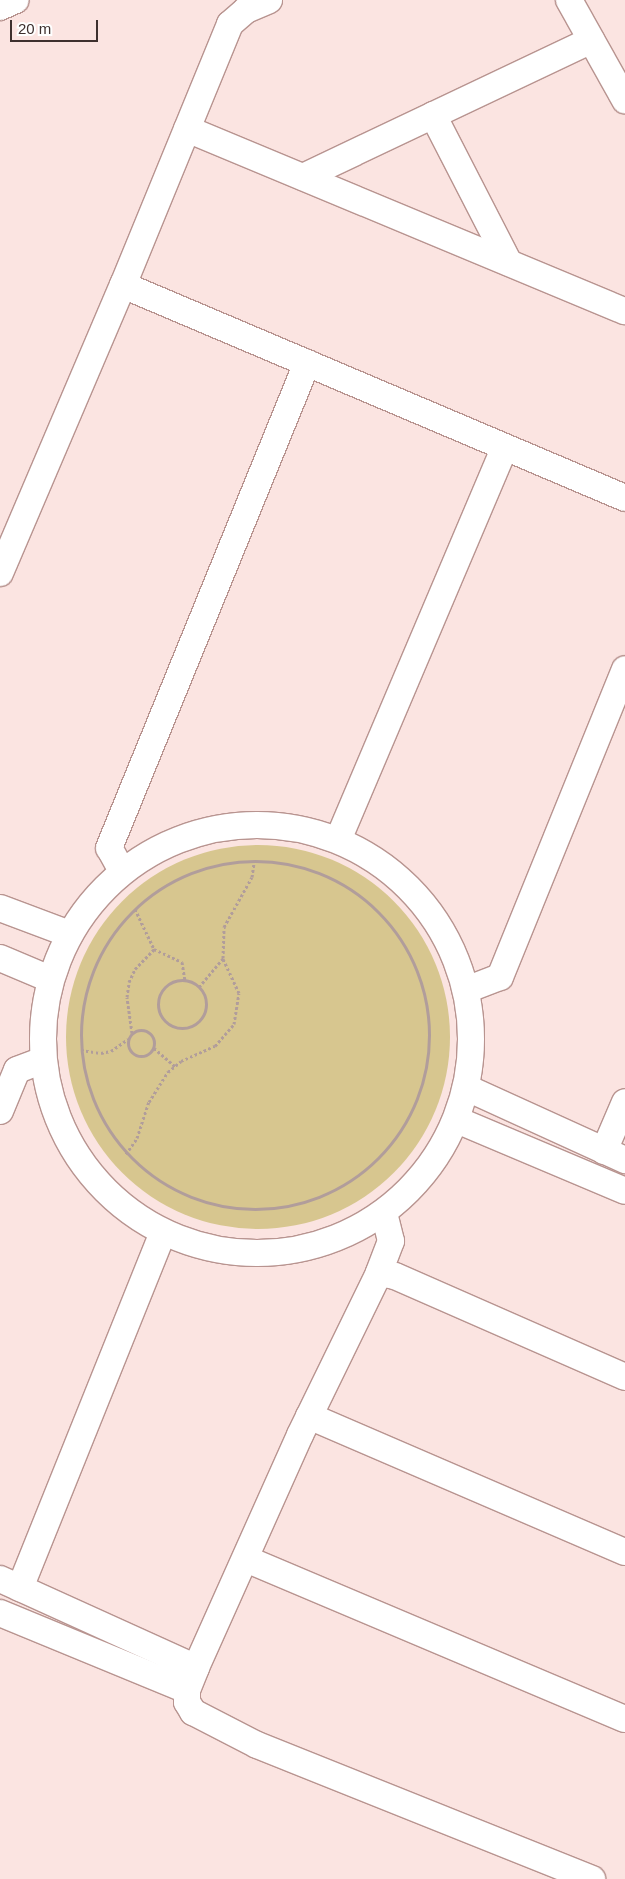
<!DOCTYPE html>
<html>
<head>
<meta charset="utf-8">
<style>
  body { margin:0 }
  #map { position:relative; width:625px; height:1879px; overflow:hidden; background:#fbe4e1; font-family:Helvetica,sans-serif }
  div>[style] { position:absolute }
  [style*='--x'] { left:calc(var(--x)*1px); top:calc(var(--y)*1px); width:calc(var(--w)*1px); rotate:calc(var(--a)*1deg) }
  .green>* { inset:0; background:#d7c68f }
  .round { border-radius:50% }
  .path>* { height:3px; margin-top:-1.5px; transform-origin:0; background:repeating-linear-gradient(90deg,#b19d9b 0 2.5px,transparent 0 5px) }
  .path>.ring { margin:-1.5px; padding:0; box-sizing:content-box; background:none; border:3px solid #b19d9b; border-radius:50% }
  .roads { filter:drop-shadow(1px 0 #b89490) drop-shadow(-1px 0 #b89490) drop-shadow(0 1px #b89490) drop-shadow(0 -1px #b89490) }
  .street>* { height:26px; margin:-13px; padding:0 13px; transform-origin:13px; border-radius:13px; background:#fff }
  .street>.ring { margin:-13px; padding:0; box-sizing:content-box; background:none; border:26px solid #fff; border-radius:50% }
  span { translate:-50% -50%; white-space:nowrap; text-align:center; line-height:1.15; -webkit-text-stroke:4px #fff; paint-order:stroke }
  .scale { position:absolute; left:10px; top:20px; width:88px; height:22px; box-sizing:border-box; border:2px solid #3e302e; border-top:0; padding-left:6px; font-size:15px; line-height:18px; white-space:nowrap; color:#3e302e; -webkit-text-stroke:4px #fff; paint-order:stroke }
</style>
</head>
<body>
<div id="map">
  <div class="green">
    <i class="round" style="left:66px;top:845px;width:384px;height:384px"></i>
  </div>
  <div class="path">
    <i class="ring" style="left:81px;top:861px;width:345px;height:345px"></i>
    <i style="--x:135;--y:909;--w:44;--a:64.6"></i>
    <i style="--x:154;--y:949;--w:31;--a:25"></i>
    <i style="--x:182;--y:962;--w:18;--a:81"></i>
    <i class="ring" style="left:158px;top:980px;width:45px;height:45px"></i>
    <i style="--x:199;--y:987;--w:38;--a:-50"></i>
    <i class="ring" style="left:128px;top:1030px;width:23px;height:23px"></i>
    <i style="--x:132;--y:1033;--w:36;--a:-98"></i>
    <i style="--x:127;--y:997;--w:15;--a:-82"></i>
    <i style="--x:129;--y:982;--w:14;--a:-65"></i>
    <i style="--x:135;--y:969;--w:28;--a:-46"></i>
    <i style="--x:154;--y:1048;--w:28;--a:41"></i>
    <i style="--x:81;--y:1050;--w:20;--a:9"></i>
    <i style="--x:101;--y:1053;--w:10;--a:-11"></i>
    <i style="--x:111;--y:1051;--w:21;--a:-35"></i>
    <i style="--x:126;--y:1154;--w:19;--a:-55"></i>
    <i style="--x:137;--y:1138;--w:38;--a:-72"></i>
    <i style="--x:149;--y:1102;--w:36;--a:-58"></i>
    <i style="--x:168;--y:1072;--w:17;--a:-40"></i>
    <i style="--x:181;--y:1061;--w:37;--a:-24"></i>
    <i style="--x:215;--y:1046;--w:29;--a:-49"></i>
    <i style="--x:234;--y:1024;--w:31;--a:-81"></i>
    <i style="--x:239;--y:993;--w:38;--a:-115"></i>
    <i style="--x:223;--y:958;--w:31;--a:-88"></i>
    <i style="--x:224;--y:927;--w:57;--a:-60.8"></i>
    <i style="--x:252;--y:877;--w:15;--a:-82"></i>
  </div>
  <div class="roads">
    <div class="street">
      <i style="--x:569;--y:0;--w:115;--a:60.8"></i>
      <i style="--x:0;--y:7;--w:17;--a:-24"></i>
      <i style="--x:433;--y:115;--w:166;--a:62.8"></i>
      <i style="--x:187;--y:129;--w:474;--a:22.6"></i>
      <i style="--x:303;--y:177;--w:319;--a:-25.4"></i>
      <i style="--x:123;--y:285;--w:282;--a:-67.7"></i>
      <i style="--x:230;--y:24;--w:21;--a:-41"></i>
      <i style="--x:246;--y:10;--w:25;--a:-23"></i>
      <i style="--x:0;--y:573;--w:313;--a:-66.9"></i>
      <i style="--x:123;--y:285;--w:545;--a:22.99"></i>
      <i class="ring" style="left:43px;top:825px;width:402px;height:402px"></i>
      <i style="--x:338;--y:840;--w:426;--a:-67"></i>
      <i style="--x:122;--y:871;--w:26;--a:-119"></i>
      <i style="--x:109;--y:848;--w:524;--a:-67.79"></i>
      <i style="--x:0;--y:908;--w:74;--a:20.6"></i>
      <i style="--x:0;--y:958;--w:54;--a:22.8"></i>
      <i style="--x:466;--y:990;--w:36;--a:-21"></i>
      <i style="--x:500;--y:977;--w:332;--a:-67.9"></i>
      <i style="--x:467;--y:1088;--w:174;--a:24.5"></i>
      <i style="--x:0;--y:1111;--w:44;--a:-67.5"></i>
      <i style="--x:17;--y:1070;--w:25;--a:-21"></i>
      <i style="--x:457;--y:1120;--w:182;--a:22.9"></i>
      <i style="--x:604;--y:1151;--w:53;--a:-66.8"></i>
      <i style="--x:384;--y:1213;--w:29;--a:76"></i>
      <i style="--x:391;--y:1241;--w:34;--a:111"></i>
      <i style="--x:379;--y:1273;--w:180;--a:116"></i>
      <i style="--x:300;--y:1435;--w:255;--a:114.1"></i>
      <i style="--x:196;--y:1668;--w:24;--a:112"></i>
      <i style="--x:187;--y:1690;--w:12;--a:90"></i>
      <i style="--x:187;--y:1702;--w:12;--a:59"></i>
      <i style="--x:193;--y:1712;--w:72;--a:27.3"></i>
      <i style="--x:257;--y:1745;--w:361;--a:21.8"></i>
      <i style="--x:379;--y:1273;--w:16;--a:11"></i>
      <i style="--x:395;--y:1276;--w:251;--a:23.7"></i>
      <i style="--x:309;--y:1416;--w:344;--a:23.3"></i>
      <i style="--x:246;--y:1559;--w:411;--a:22.9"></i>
      <i style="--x:0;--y:1579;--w:215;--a:24.4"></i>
      <i style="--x:20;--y:1588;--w:383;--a:-68.1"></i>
      <i style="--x:0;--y:1613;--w:202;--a:22.4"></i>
    </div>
  </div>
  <div class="scale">20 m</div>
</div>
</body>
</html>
